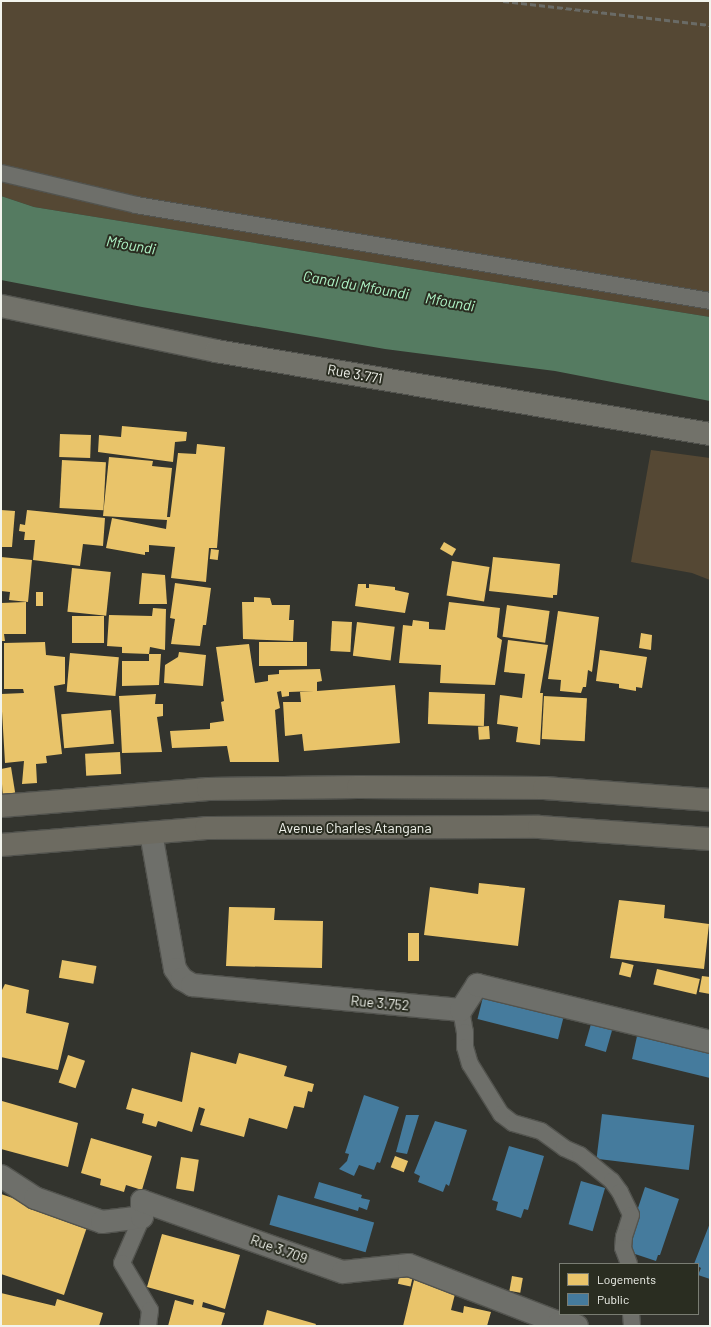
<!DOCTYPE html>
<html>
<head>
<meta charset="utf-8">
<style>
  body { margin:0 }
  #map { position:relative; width:711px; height:1327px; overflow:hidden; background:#33342e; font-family:Barlow,sans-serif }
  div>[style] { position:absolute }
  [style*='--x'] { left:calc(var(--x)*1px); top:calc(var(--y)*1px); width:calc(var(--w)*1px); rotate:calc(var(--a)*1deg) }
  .green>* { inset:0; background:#554834 }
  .water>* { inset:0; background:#557b61 }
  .homes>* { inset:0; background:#e9c46a; transform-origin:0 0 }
  .public>* { inset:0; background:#457b9d; transform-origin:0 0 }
  .roads { filter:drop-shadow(1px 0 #52534e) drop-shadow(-1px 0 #52534e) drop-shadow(0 1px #52534e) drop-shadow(0 -1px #52534e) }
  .lane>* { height:16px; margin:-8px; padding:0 8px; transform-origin:8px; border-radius:8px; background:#6e6f6a }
  .street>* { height:22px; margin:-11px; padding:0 11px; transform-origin:11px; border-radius:11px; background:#6e6f6a }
  .secondary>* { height:22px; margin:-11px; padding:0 11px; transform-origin:11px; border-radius:11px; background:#72726a }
  .primary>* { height:22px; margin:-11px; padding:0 11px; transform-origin:11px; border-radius:11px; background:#6d6b61 }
  .rail>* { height:3px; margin-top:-1.5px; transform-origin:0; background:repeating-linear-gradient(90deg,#6a6b66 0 6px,transparent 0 9px) }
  span { translate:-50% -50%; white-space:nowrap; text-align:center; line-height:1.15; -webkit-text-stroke:4px #2a2d21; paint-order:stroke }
  .street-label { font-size:14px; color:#f2f4ed }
  .water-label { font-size:15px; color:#aef3c5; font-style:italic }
  .frame { position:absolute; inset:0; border:2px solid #f2f4ed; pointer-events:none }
  .legend { position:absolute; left:559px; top:1263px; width:140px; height:52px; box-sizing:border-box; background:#2a2d21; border:1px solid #7a7d73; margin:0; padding:5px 7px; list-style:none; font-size:12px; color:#f2f4ed }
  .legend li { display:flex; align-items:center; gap:8px; height:20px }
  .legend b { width:20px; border:1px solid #7a7d73 }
</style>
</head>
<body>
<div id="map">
  <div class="green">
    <i style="clip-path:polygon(1px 1px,710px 1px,710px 317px,34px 207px,1px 196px)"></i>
    <i style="clip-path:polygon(651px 450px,710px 458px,710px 580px,692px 573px,631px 562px)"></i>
  </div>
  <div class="water">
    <i style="clip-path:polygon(1px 196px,34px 207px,710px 317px,710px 401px,555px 371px,385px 349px,142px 307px,1px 280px)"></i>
  </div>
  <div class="homes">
    <i style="clip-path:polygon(122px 426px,187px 432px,186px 441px,175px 442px,173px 462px,98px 452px,99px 435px,121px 437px)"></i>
    <i style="left:60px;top:434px;width:31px;height:23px;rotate:2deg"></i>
    <i style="clip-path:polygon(197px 444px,225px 447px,217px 548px,209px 548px,206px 582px,171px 578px,175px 547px,149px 545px,149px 552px,145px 552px,145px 555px,106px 548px,112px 518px,166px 529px,167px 520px,103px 516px,109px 457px,153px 461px,152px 466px,172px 468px,167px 517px,170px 517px,178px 453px,196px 454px)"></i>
    <i style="left:62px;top:460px;width:44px;height:48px;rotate:3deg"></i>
    <i style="clip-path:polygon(1px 510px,15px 511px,12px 547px,1px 547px)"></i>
    <i style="clip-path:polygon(27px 510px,105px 518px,103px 546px,83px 544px,80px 566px,33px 560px,35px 540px,24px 540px,25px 532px,19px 531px,20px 524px,25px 525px)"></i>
    <i style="left:444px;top:542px;width:14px;height:8px;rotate:30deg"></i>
    <i style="left:211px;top:549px;width:8px;height:10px;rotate:7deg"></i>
    <i style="clip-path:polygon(1px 557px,32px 560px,28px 602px,9px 600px,10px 592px,1px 591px)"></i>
    <i style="clip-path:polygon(493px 557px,560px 564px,557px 595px,553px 595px,553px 598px,489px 591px)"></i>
    <i style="left:452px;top:561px;width:38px;height:35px;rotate:9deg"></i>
    <i style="left:72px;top:568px;width:39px;height:44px;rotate:6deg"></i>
    <i style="clip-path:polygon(142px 573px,165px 575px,167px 604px,139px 604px)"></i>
    <i style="clip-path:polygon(175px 583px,211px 588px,206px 625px,203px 625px,200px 646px,171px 644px,175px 619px,170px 618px)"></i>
    <i style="clip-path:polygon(358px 584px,366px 584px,366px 588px,369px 588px,369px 584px,395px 587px,395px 590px,409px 593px,405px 613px,355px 606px)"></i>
    <i style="left:43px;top:592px;width:14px;height:7px;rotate:90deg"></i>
    <i style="clip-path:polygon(254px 597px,270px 598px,272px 605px,290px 605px,289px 620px,294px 620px,293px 641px,243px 639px,242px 602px,254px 602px)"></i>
    <i style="clip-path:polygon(26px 602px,26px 634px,4px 634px,5px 641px,1px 641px,1px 603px)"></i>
    <i style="clip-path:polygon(449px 602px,500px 608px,497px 637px,502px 640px,495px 685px,440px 683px,441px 665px,399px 663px,403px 625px,412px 626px,413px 620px,429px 622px,429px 629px,445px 630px)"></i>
    <i style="left:507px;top:605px;width:43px;height:32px;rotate:8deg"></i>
    <i style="clip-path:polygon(153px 608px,166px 609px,165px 650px,150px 647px,149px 654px,122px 653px,122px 647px,107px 646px,109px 615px,152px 616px)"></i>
    <i style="clip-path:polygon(558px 611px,599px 617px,592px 672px,588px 670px,586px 687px,583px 687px,581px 693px,560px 691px,561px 680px,548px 679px)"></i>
    <i style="left:72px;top:616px;width:32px;height:27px"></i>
    <i style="left:332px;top:621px;width:20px;height:30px;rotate:3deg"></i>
    <i style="left:357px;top:622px;width:38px;height:34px;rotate:7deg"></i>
    <i style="clip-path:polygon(641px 633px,652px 635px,651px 650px,639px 648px)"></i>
    <i style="clip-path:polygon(508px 640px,548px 645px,540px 693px,543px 693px,540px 745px,516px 742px,518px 727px,497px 724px,500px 695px,522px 698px,525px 674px,504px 672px)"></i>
    <i style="clip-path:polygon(45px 642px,46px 655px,65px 657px,65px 684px,54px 686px,62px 754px,46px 756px,47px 763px,36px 764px,37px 783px,22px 784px,24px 761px,5px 763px,1px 694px,24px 693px,23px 689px,4px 689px,4px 643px)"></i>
    <i style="left:259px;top:642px;width:48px;height:24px"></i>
    <i style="clip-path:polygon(249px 644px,255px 683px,268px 681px,268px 675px,279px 674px,279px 670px,320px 669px,322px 681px,317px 682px,317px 691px,395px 685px,400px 743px,304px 751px,302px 734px,285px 736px,283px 702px,301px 702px,300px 692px,314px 691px,289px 692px,289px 696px,282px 697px,281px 691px,277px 692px,280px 708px,275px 710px,279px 762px,230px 762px,227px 746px,172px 748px,170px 731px,210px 729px,210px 723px,224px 721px,221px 702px,224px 701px,216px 647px)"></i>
    <i style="clip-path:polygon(600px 650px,647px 657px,642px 688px,636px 687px,636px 691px,619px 688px,619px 684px,596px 681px)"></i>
    <i style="clip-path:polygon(179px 652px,206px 655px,203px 686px,164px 683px,165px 665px,178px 657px)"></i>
    <i style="left:70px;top:653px;width:49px;height:39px;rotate:5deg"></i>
    <i style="clip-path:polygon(149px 654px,161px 654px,159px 685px,122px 686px,122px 661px,149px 661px)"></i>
    <i style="left:429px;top:692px;width:56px;height:32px;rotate:2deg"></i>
    <i style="clip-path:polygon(156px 694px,155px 704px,163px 704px,163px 716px,157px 717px,162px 752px,122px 753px,119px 696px)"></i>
    <i style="left:544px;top:696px;width:43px;height:43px;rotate:3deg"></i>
    <i style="left:111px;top:710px;width:34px;height:50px;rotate:85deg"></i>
    <i style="left:489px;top:726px;width:13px;height:11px;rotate:86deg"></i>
    <i style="left:120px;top:752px;width:22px;height:35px;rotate:87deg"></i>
    <i style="clip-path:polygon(11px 767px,16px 798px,3px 799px,1px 769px)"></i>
    <i style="clip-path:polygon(479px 883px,525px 888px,518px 946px,424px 935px,430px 887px,478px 894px)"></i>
    <i style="clip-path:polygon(619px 900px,665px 905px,664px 918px,709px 924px,704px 969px,610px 958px)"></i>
    <i style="clip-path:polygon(229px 907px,275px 908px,274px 920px,323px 921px,322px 968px,226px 966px)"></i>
    <i style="left:408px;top:933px;width:11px;height:28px"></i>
    <i style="left:62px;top:960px;width:35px;height:18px;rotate:10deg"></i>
    <i style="left:622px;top:962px;width:12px;height:13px;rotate:14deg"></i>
    <i style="left:657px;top:969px;width:44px;height:16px;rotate:13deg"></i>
    <i style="clip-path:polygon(702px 976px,710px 977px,710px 994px,699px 992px)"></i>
    <i style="clip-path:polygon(5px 984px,29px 990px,26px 1013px,69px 1023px,58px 1070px,1px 1057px,1px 992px)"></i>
    <i style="clip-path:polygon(191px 1052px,236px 1064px,239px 1053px,287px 1066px,284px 1076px,314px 1084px,312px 1092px,308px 1091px,304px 1108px,294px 1106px,287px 1129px,249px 1118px,244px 1137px,200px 1125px,205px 1109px,199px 1107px,192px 1132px,158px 1121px,156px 1127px,142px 1123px,144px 1114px,126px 1109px,132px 1088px,182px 1102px)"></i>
    <i style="left:68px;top:1055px;width:18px;height:29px;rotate:19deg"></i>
    <i style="clip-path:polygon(2px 1101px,78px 1123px,68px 1167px,1px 1149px)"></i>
    <i style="clip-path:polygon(91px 1138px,152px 1156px,142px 1190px,126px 1185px,124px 1192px,100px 1185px,101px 1179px,81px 1173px)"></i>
    <i style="left:395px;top:1156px;width:14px;height:12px;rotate:21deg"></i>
    <i style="left:181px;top:1157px;width:18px;height:32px;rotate:9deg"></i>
    <i style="clip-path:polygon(1px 1194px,88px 1224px,64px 1295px,1px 1274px)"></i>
    <i style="clip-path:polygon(162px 1234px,240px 1255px,225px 1309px,203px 1302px,202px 1307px,225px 1313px,221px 1326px,168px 1326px,175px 1300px,193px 1305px,194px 1300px,147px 1287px)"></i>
    <i style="left:401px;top:1270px;width:13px;height:14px;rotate:13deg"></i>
    <i style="left:512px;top:1276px;width:11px;height:15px;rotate:10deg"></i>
    <i style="clip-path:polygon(414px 1280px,456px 1290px,451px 1310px,463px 1313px,464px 1306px,491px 1312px,487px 1326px,403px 1326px)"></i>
    <i style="clip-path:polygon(1px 1293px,55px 1306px,57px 1299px,103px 1313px,99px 1326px,1px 1326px)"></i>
    <i style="clip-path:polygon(267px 1310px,316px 1324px,315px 1326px,263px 1326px)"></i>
  </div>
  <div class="public">
    <i style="left:485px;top:989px;width:83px;height:31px;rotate:14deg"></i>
    <i style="left:593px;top:1017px;width:22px;height:30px;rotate:16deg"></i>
    <i style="clip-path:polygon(639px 1027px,710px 1047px,710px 1078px,632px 1059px)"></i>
    <i style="clip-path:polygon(364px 1095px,399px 1107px,380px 1163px,377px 1162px,374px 1170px,359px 1165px,354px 1176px,339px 1169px,347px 1161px,349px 1154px,345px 1153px)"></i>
    <i style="left:602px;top:1114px;width:93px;height:45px;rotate:7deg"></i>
    <i style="clip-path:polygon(406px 1115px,419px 1115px,407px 1154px,396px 1152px)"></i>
    <i style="clip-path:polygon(435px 1121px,467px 1130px,449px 1186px,446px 1184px,443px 1192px,418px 1182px,420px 1176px,414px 1173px)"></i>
    <i style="clip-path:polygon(509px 1146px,544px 1156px,528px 1210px,524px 1209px,521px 1218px,496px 1210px,498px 1202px,492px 1200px)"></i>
    <i style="left:581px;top:1181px;width:25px;height:45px;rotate:16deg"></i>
    <i style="clip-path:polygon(319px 1182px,362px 1195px,361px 1198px,370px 1200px,367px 1210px,359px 1207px,358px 1211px,314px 1198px)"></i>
    <i style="clip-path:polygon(645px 1187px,679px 1199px,660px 1255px,658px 1255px,656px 1261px,629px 1252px,632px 1246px,626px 1244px)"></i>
    <i style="left:278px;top:1195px;width:100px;height:31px;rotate:16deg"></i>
    <i style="clip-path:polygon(710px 1223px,710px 1279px,698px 1275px,701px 1268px,694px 1264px)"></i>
  </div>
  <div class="roads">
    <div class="lane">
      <i style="--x:1;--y:173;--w:139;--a:13.3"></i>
      <i style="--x:136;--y:205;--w:582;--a:9.49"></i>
      <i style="--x:461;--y:1010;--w:22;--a:80"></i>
      <i style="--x:465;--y:1032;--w:15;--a:90"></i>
      <i style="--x:465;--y:1047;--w:18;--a:74"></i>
      <i style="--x:470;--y:1064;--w:59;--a:58.2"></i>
      <i style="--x:501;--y:1114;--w:15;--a:37"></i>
      <i style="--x:513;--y:1123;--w:29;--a:16"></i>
      <i style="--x:541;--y:1131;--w:29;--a:36"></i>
      <i style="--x:564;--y:1148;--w:17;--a:24"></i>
      <i style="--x:580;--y:1155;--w:41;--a:39.1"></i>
      <i style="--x:612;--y:1181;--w:14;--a:54"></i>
      <i style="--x:620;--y:1192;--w:25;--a:64"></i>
      <i style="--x:631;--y:1215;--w:23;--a:108"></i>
      <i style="--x:624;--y:1237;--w:11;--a:95"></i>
      <i style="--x:623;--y:1248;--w:17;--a:69"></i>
      <i style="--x:142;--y:1217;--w:50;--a:113.5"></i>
      <i style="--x:122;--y:1263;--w:55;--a:59.2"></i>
      <i style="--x:150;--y:1310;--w:16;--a:97"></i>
      <i style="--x:631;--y:1314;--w:12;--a:85"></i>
    </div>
    <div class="street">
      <i style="--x:151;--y:833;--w:138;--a:80"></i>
      <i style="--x:175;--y:969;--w:12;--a:55"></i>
      <i style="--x:182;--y:979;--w:12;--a:31"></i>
      <i style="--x:192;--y:985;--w:270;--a:5.3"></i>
      <i style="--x:461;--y:1010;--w:30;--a:-57"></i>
      <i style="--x:477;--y:985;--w:240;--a:13.7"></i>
      <i style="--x:1;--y:1176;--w:40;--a:32.9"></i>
      <i style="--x:35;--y:1198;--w:71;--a:19.7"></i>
      <i style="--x:102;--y:1222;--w:40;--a:-7.1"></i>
      <i style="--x:142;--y:1217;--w:16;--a:-90"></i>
      <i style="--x:142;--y:1201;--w:213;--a:19.5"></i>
      <i style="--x:343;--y:1272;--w:66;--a:-6.1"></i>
      <i style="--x:409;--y:1265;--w:161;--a:21.1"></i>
      <i style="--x:559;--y:1323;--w:18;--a:9"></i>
    </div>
    <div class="secondary">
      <i style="--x:1;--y:306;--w:220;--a:11.8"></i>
      <i style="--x:216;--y:351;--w:501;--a:9.54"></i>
    </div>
    <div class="primary">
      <i style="--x:1;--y:806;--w:208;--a:-4.7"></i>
      <i style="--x:208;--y:789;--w:150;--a:-0.8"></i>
      <i style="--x:358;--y:787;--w:186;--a:0.3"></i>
      <i style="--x:544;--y:788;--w:166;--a:4.1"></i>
      <i style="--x:1;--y:845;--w:206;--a:-4.7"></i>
      <i style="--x:206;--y:828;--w:333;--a:-0.2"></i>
      <i style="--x:539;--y:827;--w:171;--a:4"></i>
    </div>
  </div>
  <div class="rail">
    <i style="--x:503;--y:1;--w:208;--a:6.6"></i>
  </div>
  <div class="street-label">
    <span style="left:355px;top:374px;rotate:10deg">Rue 3.771</span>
    <span style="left:355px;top:828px">Avenue Charles Atangana</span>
    <span style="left:380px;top:1003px;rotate:5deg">Rue 3.752</span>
    <span style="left:279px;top:1249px;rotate:20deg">Rue 3.709</span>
  </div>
  <div class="water-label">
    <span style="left:131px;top:245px;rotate:10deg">Mfoundi</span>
    <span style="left:356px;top:285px;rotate:10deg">Canal du Mfoundi</span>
    <span style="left:450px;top:302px;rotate:10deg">Mfoundi</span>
  </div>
  <div class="frame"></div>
  <ul class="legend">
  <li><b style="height:11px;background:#e9c46a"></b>Logements</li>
  <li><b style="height:11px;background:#457b9d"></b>Public</li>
  </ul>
</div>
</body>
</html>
